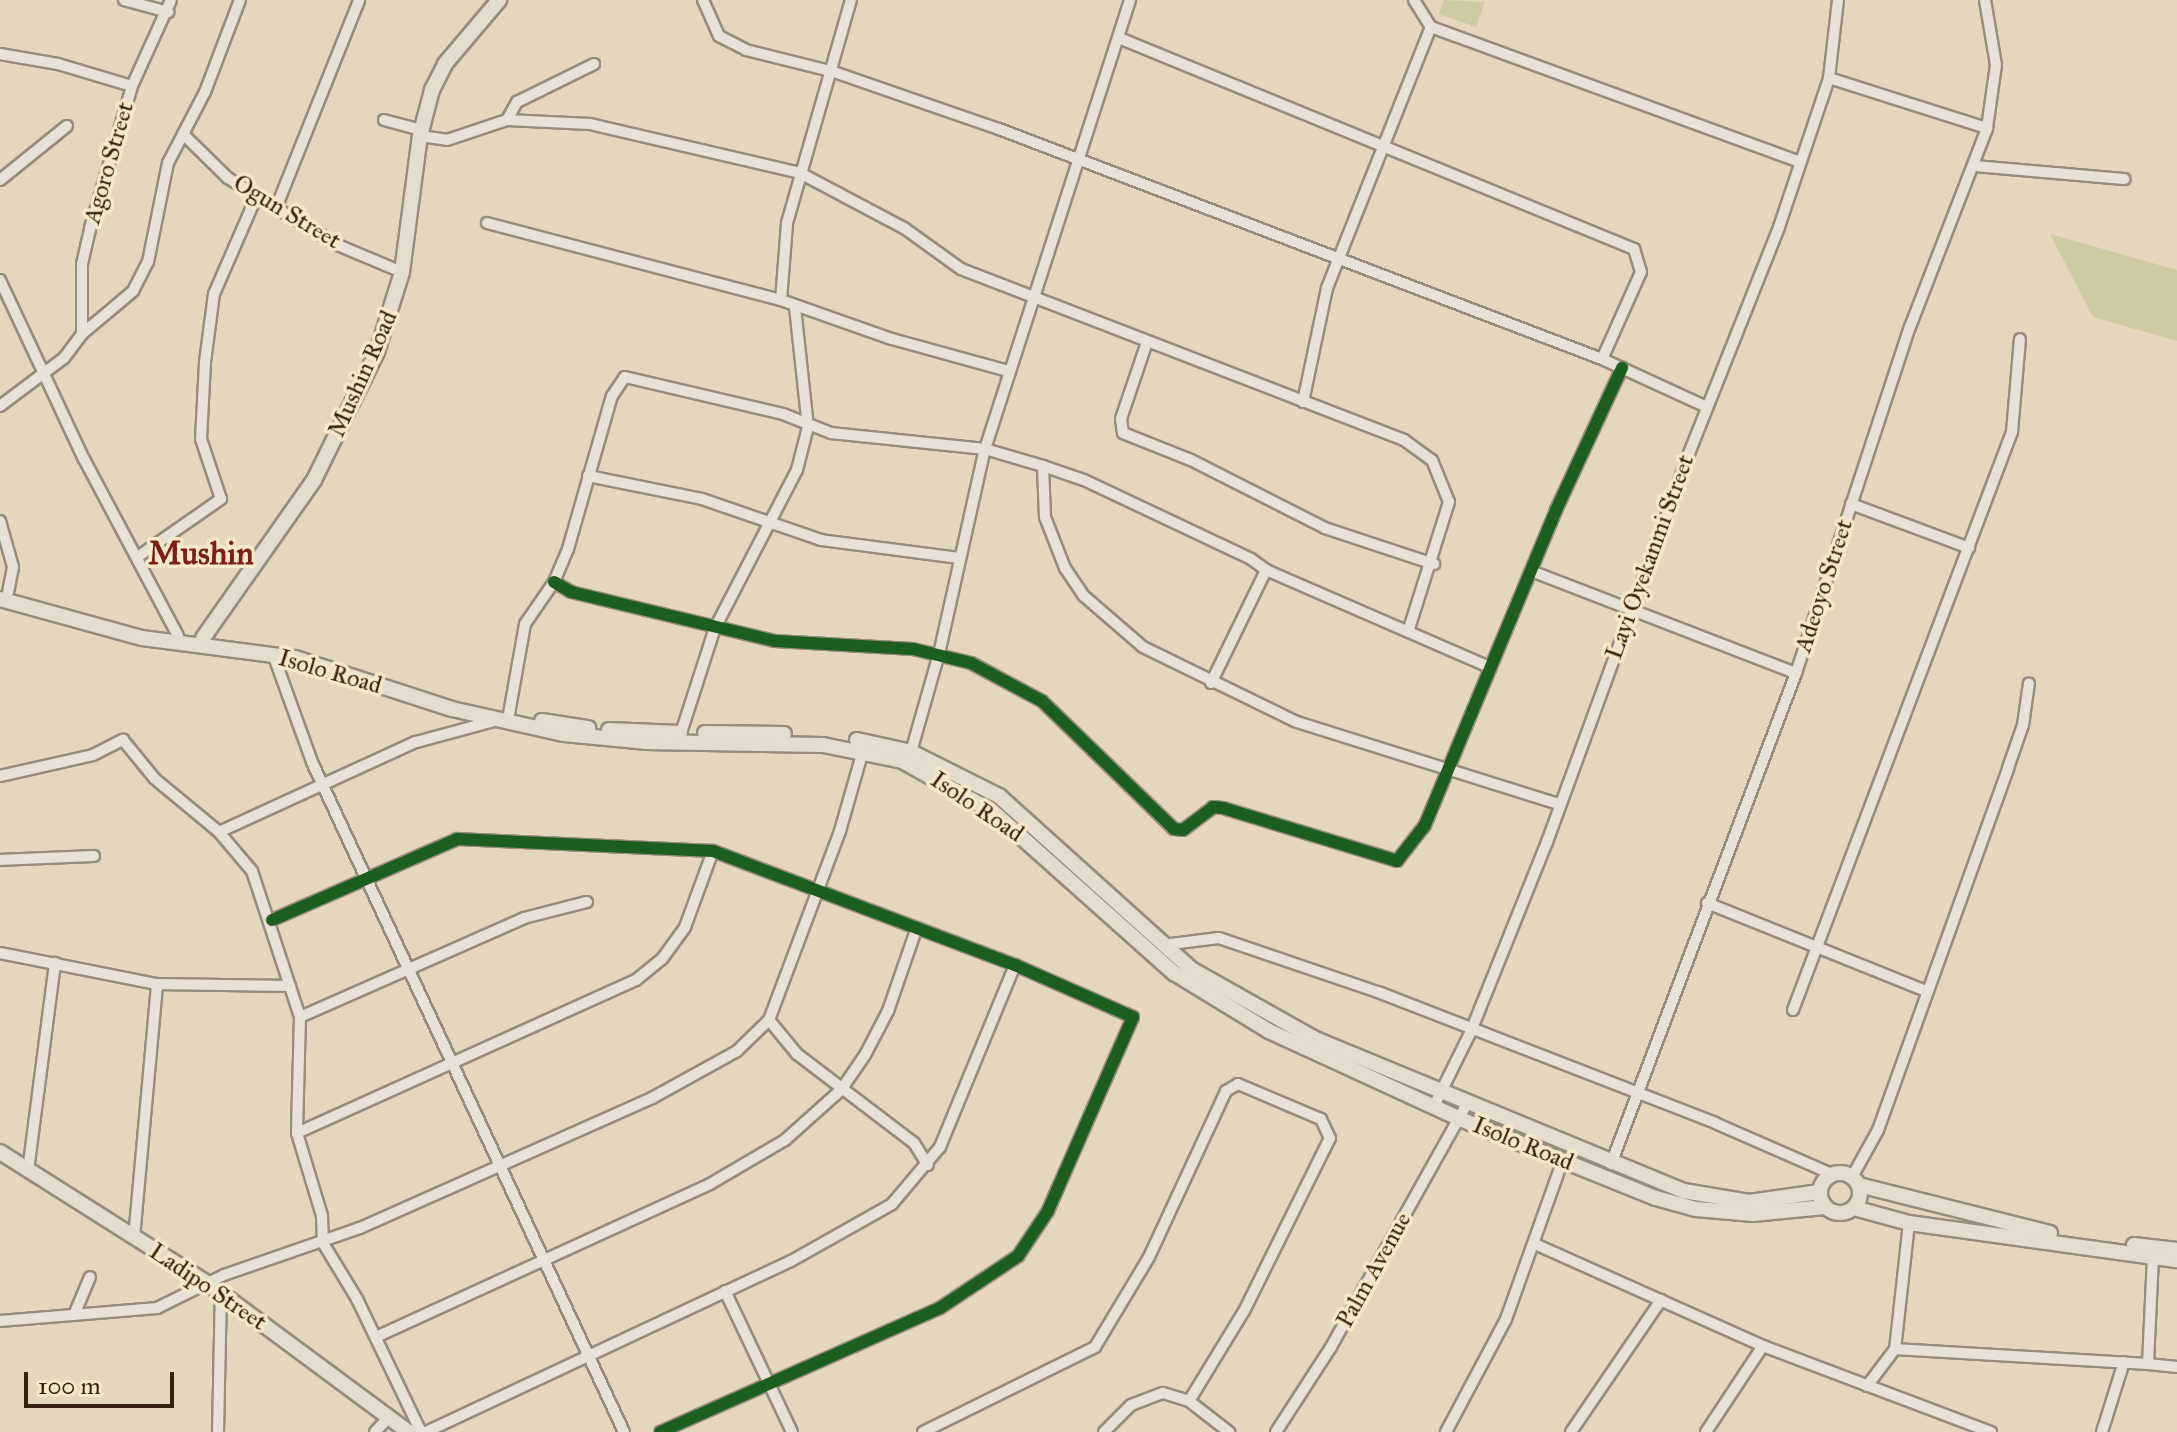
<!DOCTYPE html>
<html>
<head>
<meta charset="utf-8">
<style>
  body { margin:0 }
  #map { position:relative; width:2177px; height:1432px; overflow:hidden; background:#e4d7bd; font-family:"IM FELL Great Primer",serif }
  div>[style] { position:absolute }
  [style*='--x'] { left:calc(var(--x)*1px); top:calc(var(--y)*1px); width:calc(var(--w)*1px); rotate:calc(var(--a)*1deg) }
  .green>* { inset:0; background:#cccba2 }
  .roads { filter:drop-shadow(2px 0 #968c7c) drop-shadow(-2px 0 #968c7c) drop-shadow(0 2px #968c7c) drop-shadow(0 -2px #968c7c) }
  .minor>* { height:10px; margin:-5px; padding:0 5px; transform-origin:5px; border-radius:5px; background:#e8e1d5 }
  .major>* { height:14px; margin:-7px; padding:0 7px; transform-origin:7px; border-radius:7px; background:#e4dccd }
  .major>.ring { margin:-7px; padding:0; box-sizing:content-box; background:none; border:14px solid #e4dccd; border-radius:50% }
  .cycleway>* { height:12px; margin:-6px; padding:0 6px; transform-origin:6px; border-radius:6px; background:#1b5e20 }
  span { translate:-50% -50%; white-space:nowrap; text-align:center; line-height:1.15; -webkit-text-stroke:7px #f8e8ca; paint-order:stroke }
  .street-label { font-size:24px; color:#362110 }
  .district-label { font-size:32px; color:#7a1f14; font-weight:700 }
  .scale { position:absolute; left:24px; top:1372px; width:150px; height:36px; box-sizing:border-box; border:4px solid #362110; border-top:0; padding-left:10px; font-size:24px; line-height:28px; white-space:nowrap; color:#362110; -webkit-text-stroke:6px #f8e8ca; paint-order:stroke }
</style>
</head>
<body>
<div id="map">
  <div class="green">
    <i style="clip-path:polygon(1444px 0,1485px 2px,1476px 27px,1439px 14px)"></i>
    <i style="clip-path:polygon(2050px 234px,2177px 270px,2177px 341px,2093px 317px)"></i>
  </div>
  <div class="roads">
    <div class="minor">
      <i style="--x:124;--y:0;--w:46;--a:15.3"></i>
      <i style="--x:703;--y:0;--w:39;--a:66"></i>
      <i style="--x:719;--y:36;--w:30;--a:27"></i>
      <i style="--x:746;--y:50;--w:91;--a:14"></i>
      <i style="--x:834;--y:72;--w:175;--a:19.1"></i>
      <i style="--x:999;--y:129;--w:645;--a:20.88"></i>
      <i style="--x:1602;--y:359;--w:115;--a:24.6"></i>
      <i style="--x:1414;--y:0;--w:32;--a:58"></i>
      <i style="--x:1431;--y:27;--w:393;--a:20.1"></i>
      <i style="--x:1119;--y:38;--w:557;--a:22.28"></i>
      <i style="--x:1634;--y:249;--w:24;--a:73"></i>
      <i style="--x:1641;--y:272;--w:95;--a:114.1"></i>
      <i style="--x:0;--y:54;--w:59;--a:9.8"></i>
      <i style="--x:58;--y:64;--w:77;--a:16.6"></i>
      <i style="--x:1829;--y:78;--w:166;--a:17.6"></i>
      <i style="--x:384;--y:120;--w:39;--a:15"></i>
      <i style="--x:507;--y:120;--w:21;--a:-61"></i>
      <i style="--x:517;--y:102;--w:86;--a:-26.3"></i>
      <i style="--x:183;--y:134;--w:63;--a:44.4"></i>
      <i style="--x:228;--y:178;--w:57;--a:32"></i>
      <i style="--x:276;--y:208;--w:74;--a:30.7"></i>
      <i style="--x:340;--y:246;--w:67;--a:22.8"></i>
      <i style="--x:420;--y:136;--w:27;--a:8"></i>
      <i style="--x:447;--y:140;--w:63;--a:-18.4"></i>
      <i style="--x:507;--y:120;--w:83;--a:2.8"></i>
      <i style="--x:590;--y:124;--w:216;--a:13.1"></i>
      <i style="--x:800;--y:173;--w:118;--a:27.9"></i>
      <i style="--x:904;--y:228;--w:70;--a:35.7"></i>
      <i style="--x:961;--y:269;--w:475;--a:21.1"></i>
      <i style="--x:1404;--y:440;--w:34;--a:36"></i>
      <i style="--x:1432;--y:460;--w:45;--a:68"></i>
      <i style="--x:1449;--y:502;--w:133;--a:107.5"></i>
      <i style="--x:1974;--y:166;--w:151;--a:5"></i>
      <i style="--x:0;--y:180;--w:86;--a:-38.9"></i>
      <i style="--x:276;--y:208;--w:224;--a:-68.2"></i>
      <i style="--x:487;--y:223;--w:304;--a:14.7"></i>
      <i style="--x:781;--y:300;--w:118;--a:19.4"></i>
      <i style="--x:892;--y:339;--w:120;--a:15.4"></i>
      <i style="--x:0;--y:280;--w:198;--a:64.9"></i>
      <i style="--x:84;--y:459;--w:200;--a:62"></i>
      <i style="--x:781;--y:300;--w:77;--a:-85.5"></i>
      <i style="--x:787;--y:223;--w:232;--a:-74"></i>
      <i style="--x:82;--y:334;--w:70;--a:-90"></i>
      <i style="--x:82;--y:264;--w:37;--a:-77"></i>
      <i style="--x:90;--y:228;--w:148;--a:-73.5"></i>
      <i style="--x:132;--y:86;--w:94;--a:-65.6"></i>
      <i style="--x:1147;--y:342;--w:81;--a:108.7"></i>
      <i style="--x:1121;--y:419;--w:14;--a:82"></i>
      <i style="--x:1123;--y:433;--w:73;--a:21.7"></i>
      <i style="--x:1191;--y:460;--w:150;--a:26.9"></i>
      <i style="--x:1325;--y:528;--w:115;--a:18.3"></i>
      <i style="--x:1303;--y:402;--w:116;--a:-78.1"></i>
      <i style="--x:1327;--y:288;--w:281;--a:-68.3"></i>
      <i style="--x:0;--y:406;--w:80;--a:-36.9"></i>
      <i style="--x:64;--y:358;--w:30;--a:-53"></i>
      <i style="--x:82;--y:334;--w:67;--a:-40.1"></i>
      <i style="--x:133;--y:291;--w:33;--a:-63"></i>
      <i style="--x:148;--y:262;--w:101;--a:-78.6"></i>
      <i style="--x:168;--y:163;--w:80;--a:-62.5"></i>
      <i style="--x:205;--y:92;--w:98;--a:-69.2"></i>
      <i style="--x:1043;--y:466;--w:51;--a:87.8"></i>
      <i style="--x:1045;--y:517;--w:55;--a:68.6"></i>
      <i style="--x:1065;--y:568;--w:34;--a:56"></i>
      <i style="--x:1084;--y:596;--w:78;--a:40.8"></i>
      <i style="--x:1143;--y:647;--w:171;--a:26"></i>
      <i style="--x:1297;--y:722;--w:274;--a:17.4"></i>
      <i style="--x:588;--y:476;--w:116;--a:11.4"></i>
      <i style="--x:702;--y:499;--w:126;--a:19"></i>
      <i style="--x:821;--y:540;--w:140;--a:7.4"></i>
      <i style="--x:1851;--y:504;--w:126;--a:20.4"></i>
      <i style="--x:0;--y:521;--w:48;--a:74.2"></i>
      <i style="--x:13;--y:567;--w:25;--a:101"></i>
      <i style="--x:139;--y:556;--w:100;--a:-34.8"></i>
      <i style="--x:221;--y:499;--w:63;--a:-108.4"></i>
      <i style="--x:201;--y:439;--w:77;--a:-87"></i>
      <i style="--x:205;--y:362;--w:69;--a:-82.5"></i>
      <i style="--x:214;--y:294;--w:108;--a:-66.5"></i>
      <i style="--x:1531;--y:571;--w:284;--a:21.1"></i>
      <i style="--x:554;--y:582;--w:20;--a:30"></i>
      <i style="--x:571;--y:592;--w:210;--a:13.5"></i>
      <i style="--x:775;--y:641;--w:138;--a:3.3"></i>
      <i style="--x:913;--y:649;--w:60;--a:13.6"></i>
      <i style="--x:971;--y:663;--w:81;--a:28.2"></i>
      <i style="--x:1042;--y:701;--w:184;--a:44.1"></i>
      <i style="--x:1174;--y:829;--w:9;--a:6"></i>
      <i style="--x:1183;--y:830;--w:38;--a:-37"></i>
      <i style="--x:1213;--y:807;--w:10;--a:6"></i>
      <i style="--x:1223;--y:808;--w:182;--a:16.9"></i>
      <i style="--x:1397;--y:861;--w:46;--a:-52.1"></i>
      <i style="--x:1425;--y:825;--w:341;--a:-67.4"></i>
      <i style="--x:1556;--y:510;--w:157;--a:-65.1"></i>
      <i style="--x:273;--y:654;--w:115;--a:70.1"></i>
      <i style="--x:312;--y:762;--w:739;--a:65.03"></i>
      <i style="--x:1211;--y:683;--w:126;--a:-64"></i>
      <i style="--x:509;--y:714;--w:91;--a:-79.9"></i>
      <i style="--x:525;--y:624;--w:51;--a:-55.4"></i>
      <i style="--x:554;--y:582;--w:36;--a:-67"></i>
      <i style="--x:568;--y:549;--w:159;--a:-74"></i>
      <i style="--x:612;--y:396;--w:23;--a:-56"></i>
      <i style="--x:625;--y:377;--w:162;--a:13.2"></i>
      <i style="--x:783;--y:414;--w:52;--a:21.6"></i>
      <i style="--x:831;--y:433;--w:155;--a:5.9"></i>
      <i style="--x:985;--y:449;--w:60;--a:16.3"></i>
      <i style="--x:1043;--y:466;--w:43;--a:18.9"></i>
      <i style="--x:1084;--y:480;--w:185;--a:25.3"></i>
      <i style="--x:1251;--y:559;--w:19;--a:36"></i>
      <i style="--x:1266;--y:570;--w:245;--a:23.5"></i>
      <i style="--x:681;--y:733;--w:110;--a:-72.1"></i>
      <i style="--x:715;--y:628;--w:178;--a:-62.6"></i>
      <i style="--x:797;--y:470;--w:44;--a:-75.7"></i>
      <i style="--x:808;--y:427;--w:121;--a:-96.2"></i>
      <i style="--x:911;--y:752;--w:102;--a:-74.1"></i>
      <i style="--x:939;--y:654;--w:210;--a:-77.4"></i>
      <i style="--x:985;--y:449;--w:472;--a:-72.1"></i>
      <i style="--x:0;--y:776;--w:95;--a:-12.7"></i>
      <i style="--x:93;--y:755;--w:34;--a:-27"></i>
      <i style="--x:123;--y:740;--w:50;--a:50.6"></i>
      <i style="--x:155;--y:779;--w:83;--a:39.6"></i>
      <i style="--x:219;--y:832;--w:217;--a:-24.6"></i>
      <i style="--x:416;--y:742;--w:81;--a:-15.1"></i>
      <i style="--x:219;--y:832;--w:51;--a:49.8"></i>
      <i style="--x:252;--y:871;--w:154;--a:71.8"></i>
      <i style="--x:300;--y:1017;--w:116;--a:91.5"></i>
      <i style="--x:297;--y:1133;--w:87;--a:73.2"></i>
      <i style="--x:322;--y:1216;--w:27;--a:88"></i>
      <i style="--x:323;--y:1243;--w:66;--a:58.7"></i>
      <i style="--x:357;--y:1299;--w:148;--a:64.3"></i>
      <i style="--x:0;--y:860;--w:94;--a:-2.4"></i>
      <i style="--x:1707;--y:903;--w:236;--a:21.9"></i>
      <i style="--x:272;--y:920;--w:202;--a:-23.6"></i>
      <i style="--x:457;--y:839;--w:256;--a:2.7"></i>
      <i style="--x:713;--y:851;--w:323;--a:20.7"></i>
      <i style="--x:1015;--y:965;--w:129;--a:23.8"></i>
      <i style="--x:1133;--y:1017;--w:212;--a:113.7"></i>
      <i style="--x:1048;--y:1211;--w:54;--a:123.7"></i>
      <i style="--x:1018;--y:1256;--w:94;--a:146.3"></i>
      <i style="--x:940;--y:1308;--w:306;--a:156.1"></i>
      <i style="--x:1163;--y:945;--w:56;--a:-7.1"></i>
      <i style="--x:1219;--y:938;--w:168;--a:18.8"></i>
      <i style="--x:1378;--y:992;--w:362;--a:21.2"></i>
      <i style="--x:1715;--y:1123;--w:128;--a:23.6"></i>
      <i style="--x:0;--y:953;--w:160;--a:11.2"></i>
      <i style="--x:157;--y:984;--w:133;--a:0.9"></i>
      <i style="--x:1793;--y:1010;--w:618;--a:-69.25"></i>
      <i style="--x:2012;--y:432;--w:93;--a:-85.1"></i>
      <i style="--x:300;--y:1017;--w:245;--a:-23.8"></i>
      <i style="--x:524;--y:918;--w:65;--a:-14.3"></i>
      <i style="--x:769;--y:1020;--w:44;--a:50.5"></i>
      <i style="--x:797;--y:1054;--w:147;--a:37.3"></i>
      <i style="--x:914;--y:1143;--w:26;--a:58"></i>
      <i style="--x:1434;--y:1106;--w:84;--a:-63.7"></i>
      <i style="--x:1471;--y:1031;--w:204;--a:-68.1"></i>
      <i style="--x:1547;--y:842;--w:411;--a:-69.9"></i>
      <i style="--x:1688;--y:456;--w:246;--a:-68.3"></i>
      <i style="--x:1779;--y:227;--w:157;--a:-71.4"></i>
      <i style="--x:1829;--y:78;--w:79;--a:-83.4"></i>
      <i style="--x:297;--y:1133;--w:372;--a:-24.3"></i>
      <i style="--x:636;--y:980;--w:33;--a:-39"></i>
      <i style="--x:662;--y:959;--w:39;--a:-54"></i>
      <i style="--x:685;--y:927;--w:81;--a:-69.8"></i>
      <i style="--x:1611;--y:1164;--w:525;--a:-69.35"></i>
      <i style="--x:1796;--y:673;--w:364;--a:-71.8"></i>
      <i style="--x:1910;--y:327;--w:213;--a:-68.8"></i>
      <i style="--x:1987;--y:128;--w:64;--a:-81.9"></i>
      <i style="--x:1996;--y:65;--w:66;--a:-99.6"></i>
      <i style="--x:28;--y:1171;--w:210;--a:-82.6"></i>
      <i style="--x:1852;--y:1177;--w:54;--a:-61"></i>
      <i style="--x:1878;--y:1130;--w:385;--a:-70.2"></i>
      <i style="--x:2008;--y:768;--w:46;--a:-70.8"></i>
      <i style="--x:2023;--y:725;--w:42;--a:-81.9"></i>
      <i style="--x:1909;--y:1223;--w:127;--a:96.3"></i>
      <i style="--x:1895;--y:1349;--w:253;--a:3.4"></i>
      <i style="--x:134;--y:1238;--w:255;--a:-84.8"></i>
      <i style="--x:1535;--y:1244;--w:250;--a:24.1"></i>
      <i style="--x:1763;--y:1346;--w:244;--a:20.7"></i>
      <i style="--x:2153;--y:1257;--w:107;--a:92.7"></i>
      <i style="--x:2148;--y:1364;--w:29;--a:6"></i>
      <i style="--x:725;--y:1291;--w:156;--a:64.6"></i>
      <i style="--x:74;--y:1315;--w:41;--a:-67.2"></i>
      <i style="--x:0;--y:1321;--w:158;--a:-4.7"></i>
      <i style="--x:157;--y:1308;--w:75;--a:-26.2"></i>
      <i style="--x:224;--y:1275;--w:144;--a:-19.1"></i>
      <i style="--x:360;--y:1228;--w:320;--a:-24"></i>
      <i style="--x:652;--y:1098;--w:97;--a:-28.9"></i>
      <i style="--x:737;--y:1051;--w:45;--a:-44.1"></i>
      <i style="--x:769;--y:1020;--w:202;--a:-69.4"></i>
      <i style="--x:840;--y:831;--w:83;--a:-74"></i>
      <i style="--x:376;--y:1337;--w:367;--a:-24.6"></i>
      <i style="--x:710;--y:1184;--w:87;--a:-30.4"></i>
      <i style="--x:785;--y:1140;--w:75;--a:-41.8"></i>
      <i style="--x:841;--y:1090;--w:42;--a:-55.6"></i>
      <i style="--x:865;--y:1055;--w:50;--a:-62.4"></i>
      <i style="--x:888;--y:1011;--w:86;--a:-70.9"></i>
      <i style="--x:1867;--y:1386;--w:46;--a:-52.9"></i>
      <i style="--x:218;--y:1432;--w:138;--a:-88.8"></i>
      <i style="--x:375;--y:1432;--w:21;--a:-47"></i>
      <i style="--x:426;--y:1432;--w:403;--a:-25.1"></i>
      <i style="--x:791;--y:1261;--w:116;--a:-29.4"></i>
      <i style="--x:892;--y:1204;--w:75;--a:-49.9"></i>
      <i style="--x:940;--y:1147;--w:197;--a:-67.6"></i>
      <i style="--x:923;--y:1432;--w:192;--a:-26.3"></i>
      <i style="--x:1095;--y:1347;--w:105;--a:-59"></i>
      <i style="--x:1149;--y:1257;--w:183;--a:-65.1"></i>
      <i style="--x:1226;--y:1091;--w:14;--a:-30"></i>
      <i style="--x:1238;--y:1084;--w:90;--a:22.9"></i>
      <i style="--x:1321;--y:1119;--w:21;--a:65"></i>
      <i style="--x:1330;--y:1138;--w:193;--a:116.4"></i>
      <i style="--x:1244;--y:1311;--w:105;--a:121.4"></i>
      <i style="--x:1104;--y:1432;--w:38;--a:-45"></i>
      <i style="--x:1131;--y:1405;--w:34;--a:-21"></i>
      <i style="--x:1163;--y:1393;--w:27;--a:17"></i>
      <i style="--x:1189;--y:1401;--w:51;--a:37.8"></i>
      <i style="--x:1276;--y:1432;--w:101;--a:-57.1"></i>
      <i style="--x:1331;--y:1347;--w:278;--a:-60.8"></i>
      <i style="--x:1446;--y:1432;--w:128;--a:-62"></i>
      <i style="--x:1506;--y:1319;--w:169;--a:-70.3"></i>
      <i style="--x:1571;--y:1432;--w:160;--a:-55.7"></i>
      <i style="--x:1706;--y:1432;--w:103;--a:-56.5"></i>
      <i style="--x:2102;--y:1432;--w:73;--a:-72.6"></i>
    </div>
    <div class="major">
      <i style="--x:0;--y:599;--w:147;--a:15.4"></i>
      <i style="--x:142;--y:638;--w:154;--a:7.4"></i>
      <i style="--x:295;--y:658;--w:165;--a:18"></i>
      <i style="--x:452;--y:709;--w:115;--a:12.6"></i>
      <i style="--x:564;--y:734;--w:81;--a:5.6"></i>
      <i style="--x:645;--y:742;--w:178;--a:1"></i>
      <i style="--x:823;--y:745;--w:81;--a:11.4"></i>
      <i style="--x:902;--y:761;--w:103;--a:29.1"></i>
      <i style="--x:992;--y:811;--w:244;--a:41.7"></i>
      <i style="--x:1174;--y:973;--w:111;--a:31.4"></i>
      <i style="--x:1269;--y:1031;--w:210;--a:24.7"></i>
      <i style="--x:1460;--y:1119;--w:211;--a:22"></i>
      <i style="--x:1656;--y:1198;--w:41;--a:15.4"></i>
      <i style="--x:1696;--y:1209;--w:57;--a:5"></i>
      <i style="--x:1753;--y:1214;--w:72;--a:-5.6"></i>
      <i style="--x:203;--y:638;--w:193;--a:-54.9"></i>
      <i style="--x:314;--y:480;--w:143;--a:-63.8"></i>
      <i style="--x:377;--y:352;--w:84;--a:-72.6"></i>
      <i style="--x:402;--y:272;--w:137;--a:-82.5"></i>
      <i style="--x:420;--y:136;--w:48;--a:-75.4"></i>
      <i style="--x:432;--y:90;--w:29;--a:-63"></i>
      <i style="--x:445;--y:64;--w:84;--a:-49.8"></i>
      <i style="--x:542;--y:721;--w:47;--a:8.7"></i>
      <i style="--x:609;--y:730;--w:71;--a:2.4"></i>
      <i style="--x:705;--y:733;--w:79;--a:0.7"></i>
      <i style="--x:857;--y:740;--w:55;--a:12.5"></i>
      <i style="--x:911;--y:752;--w:98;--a:26.6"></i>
      <i style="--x:999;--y:796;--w:258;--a:42"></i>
      <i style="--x:1191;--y:969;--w:142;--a:29.4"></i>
      <i style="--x:1315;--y:1039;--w:399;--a:22.4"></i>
      <i style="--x:1684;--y:1191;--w:66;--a:9.6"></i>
      <i style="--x:1749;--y:1202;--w:71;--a:-8.1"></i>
      <i style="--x:0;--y:1152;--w:249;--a:32.3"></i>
      <i style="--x:210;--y:1285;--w:247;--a:36.5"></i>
      <i class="ring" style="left:1820px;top:1173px;width:26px;height:26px"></i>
      <i style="--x:1859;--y:1185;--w:197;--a:14.1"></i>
      <i style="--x:1854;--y:1208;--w:57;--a:15.3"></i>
      <i style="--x:1909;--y:1223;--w:271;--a:7.9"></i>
      <i style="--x:2134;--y:1245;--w:43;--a:6.6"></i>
    </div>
  </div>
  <div class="cycleway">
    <i style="--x:554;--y:582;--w:20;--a:30"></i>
    <i style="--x:571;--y:592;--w:210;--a:13.5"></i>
    <i style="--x:775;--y:641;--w:138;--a:3.3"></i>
    <i style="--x:913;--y:649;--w:60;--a:13.6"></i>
    <i style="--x:971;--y:663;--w:81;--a:28.2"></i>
    <i style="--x:1042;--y:701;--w:184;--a:44.1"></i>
    <i style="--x:1174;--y:829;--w:9;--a:6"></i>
    <i style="--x:1183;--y:830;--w:38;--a:-37"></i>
    <i style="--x:1213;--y:807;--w:10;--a:6"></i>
    <i style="--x:1223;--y:808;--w:182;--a:16.9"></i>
    <i style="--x:1397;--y:861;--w:46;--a:-52.1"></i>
    <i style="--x:1425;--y:825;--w:341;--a:-67.4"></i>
    <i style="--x:1556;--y:510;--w:157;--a:-65.1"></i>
    <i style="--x:272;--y:920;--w:202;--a:-23.6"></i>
    <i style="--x:457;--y:839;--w:256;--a:2.7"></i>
    <i style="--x:713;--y:851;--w:323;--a:20.7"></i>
    <i style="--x:1015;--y:965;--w:129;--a:23.8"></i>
    <i style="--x:1133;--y:1017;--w:212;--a:113.7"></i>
    <i style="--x:1048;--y:1211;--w:54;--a:123.7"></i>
    <i style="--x:1018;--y:1256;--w:94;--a:146.3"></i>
    <i style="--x:940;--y:1308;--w:306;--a:156.1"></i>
  </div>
  <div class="street-label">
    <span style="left:109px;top:163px;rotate:-74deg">Agoro Street</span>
    <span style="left:287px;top:212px;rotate:31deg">Ogun Street</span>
    <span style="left:363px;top:374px;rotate:-66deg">Mushin Road</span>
    <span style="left:1650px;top:557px;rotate:-70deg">Layi Oyekanmi Street</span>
    <span style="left:1824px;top:586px;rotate:-72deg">Adeoyo Street</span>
    <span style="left:330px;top:672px;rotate:16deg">Isolo Road</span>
    <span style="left:977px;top:807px;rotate:34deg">Isolo Road</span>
    <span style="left:1523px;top:1144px;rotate:22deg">Isolo Road</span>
    <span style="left:1374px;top:1270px;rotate:-61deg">Palm Avenue</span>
    <span style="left:208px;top:1287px;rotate:34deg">Ladipo Street</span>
  </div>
  <div class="district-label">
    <span style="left:201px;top:554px">Mushin</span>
  </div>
  <div class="scale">100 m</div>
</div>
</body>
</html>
